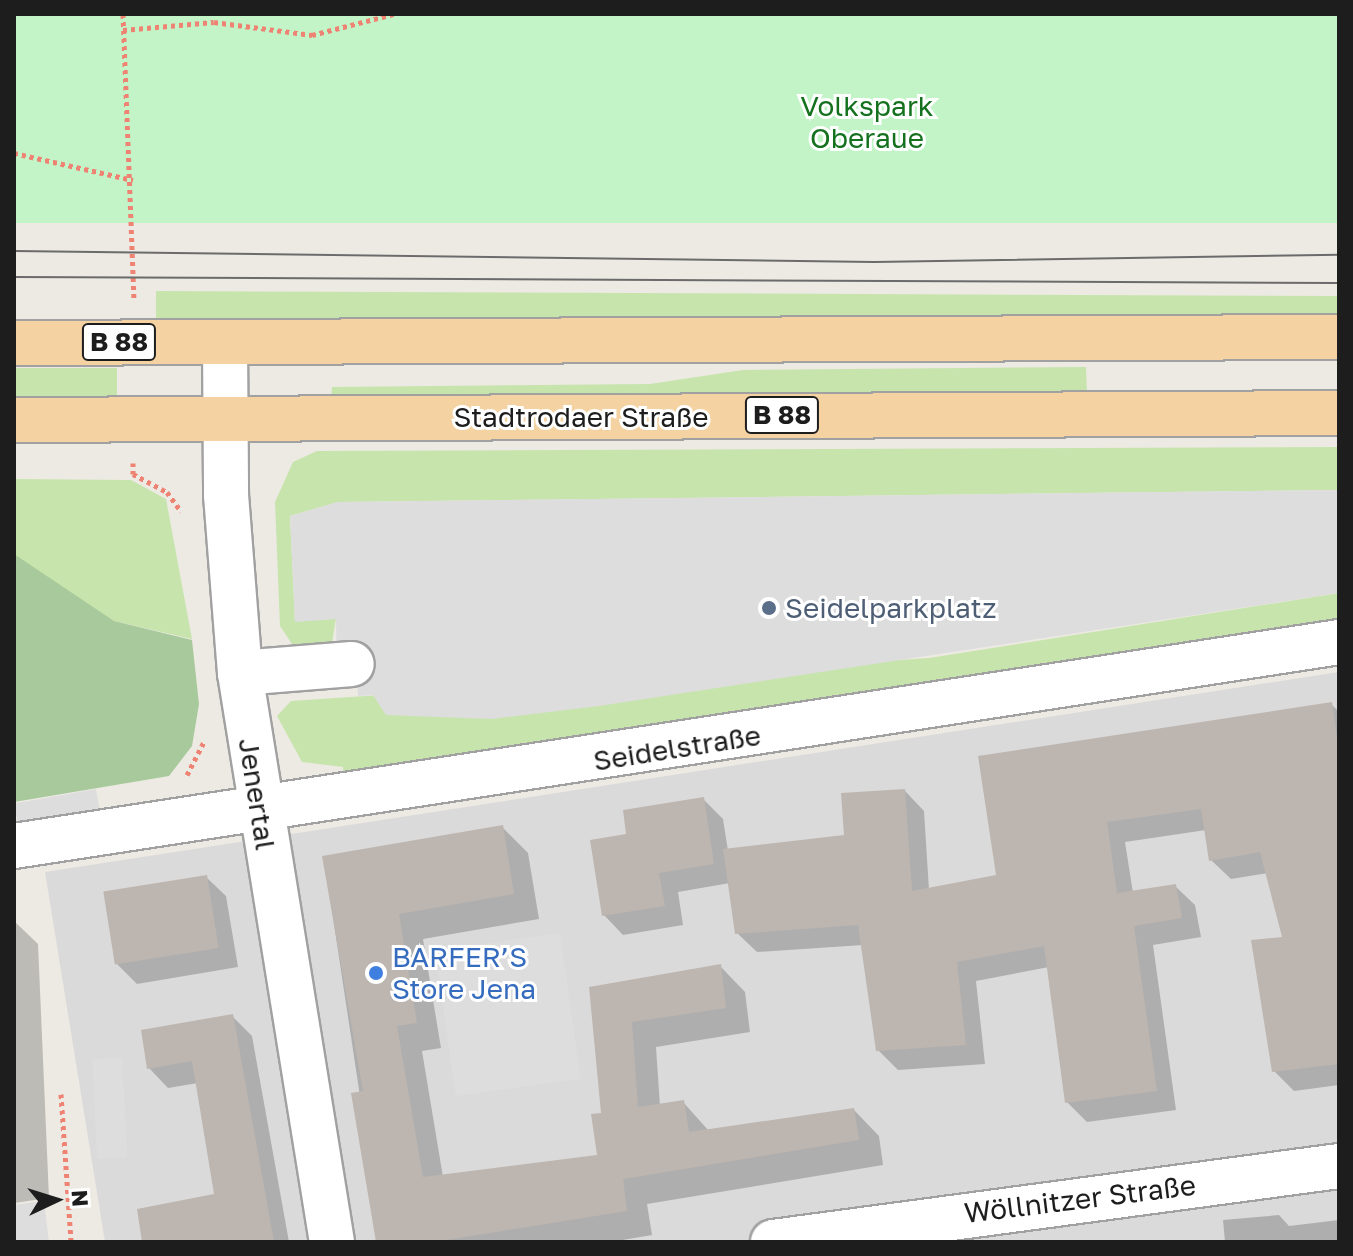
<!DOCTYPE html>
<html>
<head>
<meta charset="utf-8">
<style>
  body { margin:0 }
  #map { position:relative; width:1353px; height:1256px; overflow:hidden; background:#edeae3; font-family:"Golos Text",sans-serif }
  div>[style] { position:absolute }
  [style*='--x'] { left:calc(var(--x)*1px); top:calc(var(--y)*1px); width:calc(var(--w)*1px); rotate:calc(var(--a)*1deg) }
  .residential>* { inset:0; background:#dbdada }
  .grass>* { inset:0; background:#c7e4ad; transform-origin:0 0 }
  .forest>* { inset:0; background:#a8c99b }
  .park>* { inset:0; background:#c3f4c8; transform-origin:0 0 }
  .parking>* { inset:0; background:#ddd; transform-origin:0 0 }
  .shadow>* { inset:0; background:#0003 }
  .building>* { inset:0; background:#bdb6b0; transform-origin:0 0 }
  .path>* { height:5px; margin-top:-2.5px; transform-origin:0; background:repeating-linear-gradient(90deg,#ee8374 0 4px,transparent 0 8px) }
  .roads { filter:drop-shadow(2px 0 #a1a1a1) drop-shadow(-2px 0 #a1a1a1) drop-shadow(0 2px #a1a1a1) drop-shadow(0 -2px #a1a1a1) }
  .minor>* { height:44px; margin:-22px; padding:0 22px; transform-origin:22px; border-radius:22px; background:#fff }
  .major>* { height:44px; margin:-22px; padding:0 22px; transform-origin:22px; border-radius:22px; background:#f4d2a2 }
  .tram>* { height:2px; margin:-1px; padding:0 1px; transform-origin:1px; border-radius:1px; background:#6b6b6b }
  .dots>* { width:22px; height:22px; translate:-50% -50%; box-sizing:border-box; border:4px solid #fff; border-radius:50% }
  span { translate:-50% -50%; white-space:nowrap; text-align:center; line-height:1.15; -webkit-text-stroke:6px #fff; paint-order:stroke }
  .shield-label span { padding:2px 6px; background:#fff; border:2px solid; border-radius:6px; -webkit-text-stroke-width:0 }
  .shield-label { font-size:26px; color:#1d1d1d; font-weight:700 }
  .park-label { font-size:28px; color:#14711e }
  .street-label { font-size:28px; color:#1d1d1d }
  .service-label { font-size:28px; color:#4e5e75 }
  .left { translate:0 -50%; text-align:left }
  .shop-label { font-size:28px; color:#366cbe }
  .frame { position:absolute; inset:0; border:16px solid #1d1d1d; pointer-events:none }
  .north { position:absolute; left:16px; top:1160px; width:80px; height:80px; -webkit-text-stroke:6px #fff; paint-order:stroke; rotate:86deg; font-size:22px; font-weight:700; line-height:32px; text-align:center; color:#1d1d1d }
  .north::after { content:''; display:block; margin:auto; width:28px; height:36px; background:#1d1d1d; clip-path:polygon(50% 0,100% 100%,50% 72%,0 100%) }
</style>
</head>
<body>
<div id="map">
  <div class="residential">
    <i style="clip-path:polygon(1339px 672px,1339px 1242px,105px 1242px,45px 872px)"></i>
  </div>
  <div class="grass">
    <i style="clip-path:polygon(156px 291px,1339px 296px,1339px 314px,156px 320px)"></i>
    <i style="clip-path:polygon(1086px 367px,1087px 393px,331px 400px,332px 387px,650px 384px,743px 370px)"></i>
    <i style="left:117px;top:368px;width:28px;height:103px;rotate:90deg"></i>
    <i style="clip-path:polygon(1339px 447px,1339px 490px,338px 502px,290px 516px,295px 621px,336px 618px,332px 643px,294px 647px,280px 626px,275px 502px,293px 462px,317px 451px)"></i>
    <i style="clip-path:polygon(14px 479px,131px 480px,166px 499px,192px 639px,114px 621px,41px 578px,14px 554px)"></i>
    <i style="clip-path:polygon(1339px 593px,1339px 624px,343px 781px,343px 767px,302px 762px,277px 716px,291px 701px,929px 658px)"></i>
  </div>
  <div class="forest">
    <i style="clip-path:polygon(14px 554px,114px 621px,192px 640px,199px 704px,192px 746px,169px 776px,14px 802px)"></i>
  </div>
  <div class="park">
    <i style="left:14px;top:14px;width:1325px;height:209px"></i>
  </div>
  <div class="parking">
    <i style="clip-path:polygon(1339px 490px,1339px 593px,599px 706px,492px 719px,386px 715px,373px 695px,358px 696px,357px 681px,337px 683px,336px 619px,295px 622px,290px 516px,338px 502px)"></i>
    <i style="left:96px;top:789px;width:28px;height:83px;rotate:80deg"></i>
    <i style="left:560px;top:933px;width:147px;height:126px;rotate:82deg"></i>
    <i style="left:122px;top:1058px;width:99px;height:30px;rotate:87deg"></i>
    <i style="clip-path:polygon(44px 1201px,49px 1242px,14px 1242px,14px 1205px)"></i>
  </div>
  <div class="shadow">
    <i style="clip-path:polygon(1331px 704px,1339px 712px,1339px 1085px,1294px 1091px,1274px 1071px,1284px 938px,1268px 873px,1231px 879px,1211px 860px,1206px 830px,1125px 842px,1133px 893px,1175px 886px,1195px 905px,1201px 937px,1153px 945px,1176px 1110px,1087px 1122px,1067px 1102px,1049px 967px,976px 981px,985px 1064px,898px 1070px,878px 1050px,863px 945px,757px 952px,737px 933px,730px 883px,678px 892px,683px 925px,623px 935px,604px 915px,629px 836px,703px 799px,723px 819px,728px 851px,846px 836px,905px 791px,924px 811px,929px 890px,999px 877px)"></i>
    <i style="clip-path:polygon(502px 827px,528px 853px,539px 919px,423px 939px,441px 1048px,422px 1051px,443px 1177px,599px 1157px,603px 1114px,592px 988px,720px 966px,745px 992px,750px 1032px,656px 1047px,660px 1106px,683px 1102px,709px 1131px,854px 1110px,879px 1136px,883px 1165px,647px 1204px,652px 1235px,611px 1242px,382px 1242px,324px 858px)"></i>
    <i style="clip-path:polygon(206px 877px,226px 896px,238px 967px,137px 984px,117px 964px)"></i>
    <i style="clip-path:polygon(14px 921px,38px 944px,49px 1198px,14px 1203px)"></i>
    <i style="clip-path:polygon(232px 1016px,252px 1036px,289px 1242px,144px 1242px,217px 1196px,198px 1083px,168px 1088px,149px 1068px)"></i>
    <i style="clip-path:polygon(1279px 1215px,1289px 1226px,1339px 1220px,1339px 1242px,1225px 1242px,1223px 1220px)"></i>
  </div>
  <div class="building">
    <i style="clip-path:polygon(1332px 702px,1339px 752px,1339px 1064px,1272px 1072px,1251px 940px,1282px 937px,1260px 852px,1209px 861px,1201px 809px,1107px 822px,1117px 893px,1176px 884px,1182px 918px,1134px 926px,1157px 1091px,1065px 1103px,1044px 946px,957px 962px,966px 1045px,876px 1051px,858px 925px,735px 934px,723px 849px,844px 835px,841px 793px,905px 789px,912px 891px,996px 875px,978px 756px)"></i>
    <i style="clip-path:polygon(704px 797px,714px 864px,659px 873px,665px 906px,602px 916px,590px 840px,626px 834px,623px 810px)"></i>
    <i style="clip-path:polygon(503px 825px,514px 894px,399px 914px,417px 1023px,397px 1026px,423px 1177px,597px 1155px,591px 1114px,601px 1113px,589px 987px,721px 964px,726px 1008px,632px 1022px,638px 1107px,684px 1100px,689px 1132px,854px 1108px,859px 1140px,623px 1179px,627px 1211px,434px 1242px,376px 1242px,351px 1093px,363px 1091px,322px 856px)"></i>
    <i style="left:207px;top:875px;width:74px;height:105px;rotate:81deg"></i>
    <i style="clip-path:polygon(233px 1014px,274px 1242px,142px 1242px,137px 1209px,214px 1194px,192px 1061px,147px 1069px,141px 1030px)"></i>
  </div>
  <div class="path">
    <i style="--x:123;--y:14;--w:287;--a:87.8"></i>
    <i style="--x:123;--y:30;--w:91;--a:-5"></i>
    <i style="--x:214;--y:22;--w:99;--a:7.6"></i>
    <i style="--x:312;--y:35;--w:85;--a:-14.4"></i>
    <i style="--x:14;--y:153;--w:122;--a:12.8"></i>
    <i style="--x:133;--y:463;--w:11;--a:90"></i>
    <i style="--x:133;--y:474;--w:38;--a:28"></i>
    <i style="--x:167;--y:492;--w:24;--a:54"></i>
    <i style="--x:187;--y:775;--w:37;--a:-63"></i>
    <i style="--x:61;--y:1094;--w:148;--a:86.1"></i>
  </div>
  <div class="roads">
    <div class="minor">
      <i style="--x:225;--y:342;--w:153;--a:89.6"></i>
      <i style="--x:226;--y:495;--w:179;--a:85.5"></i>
      <i style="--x:240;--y:673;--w:576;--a:80.82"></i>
      <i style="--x:240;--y:673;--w:112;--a:-4.6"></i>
      <i style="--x:14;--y:846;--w:1341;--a:-8.75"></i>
      <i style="--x:773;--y:1242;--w:571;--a:-7.65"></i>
    </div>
    <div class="major">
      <i style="--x:14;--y:343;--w:1325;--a:-0.26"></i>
      <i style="--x:14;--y:420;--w:1325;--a:-0.3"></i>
    </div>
  </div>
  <div class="tram">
    <i style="--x:14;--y:251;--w:860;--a:0.73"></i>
    <i style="--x:874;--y:262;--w:465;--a:-0.9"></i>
    <i style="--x:14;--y:277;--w:1325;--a:0.26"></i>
  </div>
  <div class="dots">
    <i style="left:769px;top:608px;background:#5c6f8a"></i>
    <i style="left:376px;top:973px;background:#3f7fe0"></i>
  </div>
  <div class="shield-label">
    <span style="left:119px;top:342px">B 88</span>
    <span style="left:782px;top:415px">B 88</span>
  </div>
  <div class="park-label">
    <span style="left:867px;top:122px">Volkspark<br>Oberaue</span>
  </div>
  <div class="street-label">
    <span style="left:581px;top:417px">Stadtrodaer Straße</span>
    <span style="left:677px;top:748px;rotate:-9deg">Seidelstraße</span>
    <span style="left:257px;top:794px;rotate:81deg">Jenertal</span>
    <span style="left:1080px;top:1199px;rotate:-7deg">Wöllnitzer Straße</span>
  </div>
  <div class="service-label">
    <span class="left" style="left:785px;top:608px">Seidelparkplatz</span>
  </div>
  <div class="shop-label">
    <span class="left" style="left:392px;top:973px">BARFER’S<br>Store Jena</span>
  </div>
  <div class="frame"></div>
  <div class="north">N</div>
</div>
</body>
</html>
